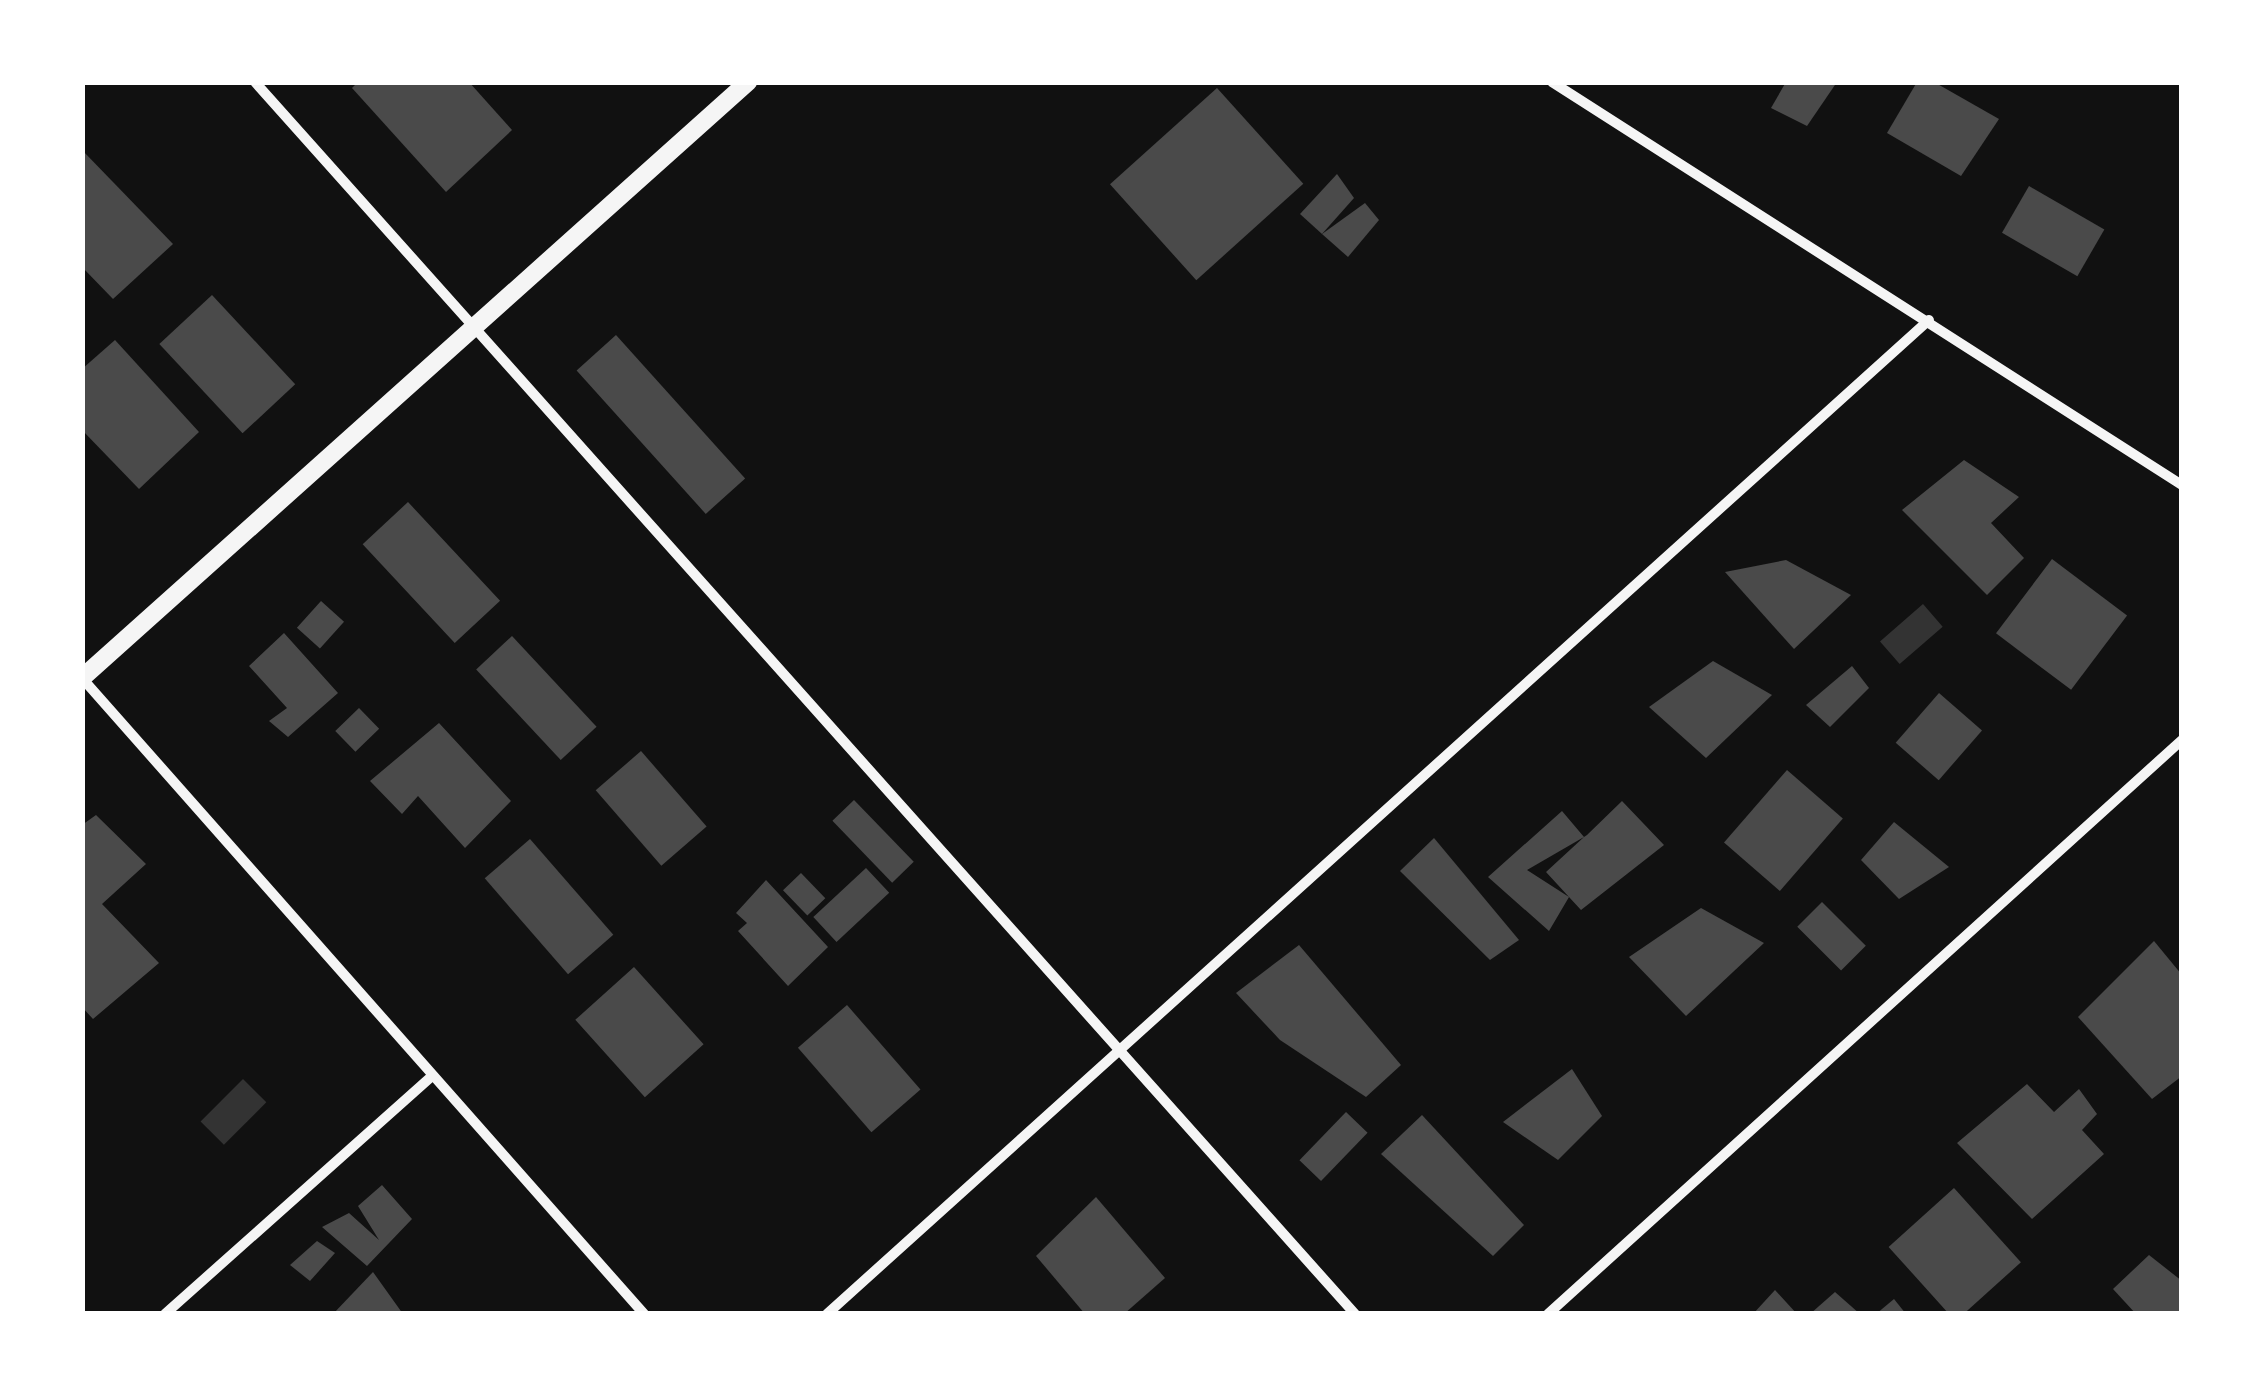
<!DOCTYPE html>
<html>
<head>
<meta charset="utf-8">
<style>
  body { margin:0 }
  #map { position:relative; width:2264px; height:1396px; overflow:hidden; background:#111; font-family:"Source Serif 4",serif }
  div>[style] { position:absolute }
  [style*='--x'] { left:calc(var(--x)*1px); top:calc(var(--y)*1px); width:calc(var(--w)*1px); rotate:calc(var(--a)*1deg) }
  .water>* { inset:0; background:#333; transform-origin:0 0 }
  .building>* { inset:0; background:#4a4a4a; transform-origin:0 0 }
  .minor>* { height:10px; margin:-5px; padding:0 5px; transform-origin:5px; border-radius:5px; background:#f5f5f5 }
  .tertiary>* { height:18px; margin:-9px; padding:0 9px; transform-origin:9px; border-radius:9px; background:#f5f5f5 }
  span { translate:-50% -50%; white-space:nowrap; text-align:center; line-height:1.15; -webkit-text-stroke:8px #fff; paint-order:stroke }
  .frame { position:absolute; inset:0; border:85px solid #fff; pointer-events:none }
</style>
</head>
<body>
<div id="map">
  <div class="water">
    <i style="left:1923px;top:604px;width:30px;height:57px;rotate:49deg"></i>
    <i style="left:243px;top:1079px;width:33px;height:60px;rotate:45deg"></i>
  </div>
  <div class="building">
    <i style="clip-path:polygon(358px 82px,469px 82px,512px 130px,446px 192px,352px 88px)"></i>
    <i style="clip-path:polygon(1786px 82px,1837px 82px,1807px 126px,1771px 108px)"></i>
    <i style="clip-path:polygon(1917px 82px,1934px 82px,1999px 119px,1961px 176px,1887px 133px)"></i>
    <i style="left:1217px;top:88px;width:129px;height:144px;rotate:48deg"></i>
    <i style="clip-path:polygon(82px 150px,173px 244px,113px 299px,82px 267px)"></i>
    <i style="clip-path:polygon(1337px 174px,1354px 198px,1322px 234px,1300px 214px)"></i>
    <i style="left:2029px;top:186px;width:87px;height:54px;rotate:30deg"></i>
    <i style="clip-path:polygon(1365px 203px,1379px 220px,1348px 257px,1322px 234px)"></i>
    <i style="left:212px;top:295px;width:122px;height:72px;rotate:47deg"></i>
    <i style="left:616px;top:335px;width:193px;height:53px;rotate:48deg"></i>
    <i style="clip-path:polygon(115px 340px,199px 432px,139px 489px,82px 430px,82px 369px)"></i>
    <i style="clip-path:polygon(1964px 460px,2019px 497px,1991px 523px,2024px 558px,1987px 595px,1902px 510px)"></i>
    <i style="left:408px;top:502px;width:135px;height:62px;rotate:47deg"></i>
    <i style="left:2052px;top:559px;width:94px;height:93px;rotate:37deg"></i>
    <i style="clip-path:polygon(1786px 560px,1851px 595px,1794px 649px,1725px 572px)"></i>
    <i style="left:321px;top:601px;width:31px;height:36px;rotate:42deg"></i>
    <i style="clip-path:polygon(284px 633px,338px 693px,288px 737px,269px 721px,287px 708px,249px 666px)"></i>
    <i style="left:512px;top:636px;width:124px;height:49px;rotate:47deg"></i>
    <i style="clip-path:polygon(1713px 661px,1772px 695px,1706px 758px,1649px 707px)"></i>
    <i style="clip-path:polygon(1852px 666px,1869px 688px,1830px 727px,1806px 705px)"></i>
    <i style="left:1939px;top:693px;width:57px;height:66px;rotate:41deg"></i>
    <i style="left:359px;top:708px;width:29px;height:33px;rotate:46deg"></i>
    <i style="clip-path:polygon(439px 723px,511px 801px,465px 848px,418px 796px,402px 814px,370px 781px)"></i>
    <i style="left:641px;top:751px;width:100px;height:60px;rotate:49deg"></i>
    <i style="left:1787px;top:770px;width:74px;height:96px;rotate:41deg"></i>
    <i style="left:854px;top:800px;width:86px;height:30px;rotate:46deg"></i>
    <i style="clip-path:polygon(1622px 801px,1664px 845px,1581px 910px,1569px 897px,1549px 931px,1488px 877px,1562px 811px,1584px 837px,1527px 870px,1569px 897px,1546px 872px,1584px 837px,1587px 835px)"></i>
    <i style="clip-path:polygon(96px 815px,146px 864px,102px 904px,159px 963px,93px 1019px,82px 1007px,82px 825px)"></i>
    <i style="clip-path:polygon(1894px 822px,1949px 867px,1899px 899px,1861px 860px)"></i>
    <i style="clip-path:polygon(1434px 838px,1519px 940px,1490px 960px,1400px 871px)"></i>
    <i style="left:530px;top:839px;width:127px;height:60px;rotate:49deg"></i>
    <i style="left:866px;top:868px;width:34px;height:72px;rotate:47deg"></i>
    <i style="left:801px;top:873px;width:35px;height:25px;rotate:46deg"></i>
    <i style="clip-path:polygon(766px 880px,828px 947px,788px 986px,738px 931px,747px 923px,736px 913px)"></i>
    <i style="left:1822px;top:902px;width:62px;height:35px;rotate:45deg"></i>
    <i style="clip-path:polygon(1701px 908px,1764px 943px,1686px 1016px,1629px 957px)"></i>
    <i style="clip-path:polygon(2154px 941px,2182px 975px,2182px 1076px,2152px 1099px,2078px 1017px)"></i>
    <i style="clip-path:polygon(1299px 945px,1401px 1065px,1366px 1097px,1280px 1040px,1236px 993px)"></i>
    <i style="left:634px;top:967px;width:104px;height:79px;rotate:48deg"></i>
    <i style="left:847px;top:1005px;width:112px;height:65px;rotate:49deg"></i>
    <i style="clip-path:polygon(1572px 1069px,1602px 1116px,1558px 1160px,1503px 1122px)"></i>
    <i style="clip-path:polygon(2027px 1084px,2054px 1112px,2079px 1089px,2097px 1114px,2082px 1130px,2104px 1154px,2032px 1219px,1957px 1143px)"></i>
    <i style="left:1346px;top:1112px;width:30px;height:67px;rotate:44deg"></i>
    <i style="clip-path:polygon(1422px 1115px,1524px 1225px,1493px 1256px,1381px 1154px)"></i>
    <i style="clip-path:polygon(382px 1185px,412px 1219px,367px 1266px,322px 1227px,349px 1213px,379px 1240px,358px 1206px)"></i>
    <i style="left:1954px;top:1188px;width:100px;height:88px;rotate:48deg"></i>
    <i style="clip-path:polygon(1096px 1197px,1165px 1278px,1124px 1314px,1085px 1314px,1036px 1256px)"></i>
    <i style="clip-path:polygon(317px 1241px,335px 1253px,310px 1281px,290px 1265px)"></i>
    <i style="clip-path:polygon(2149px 1255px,2182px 1281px,2182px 1314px,2136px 1314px,2113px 1289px)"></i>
    <i style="clip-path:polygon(373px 1272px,403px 1314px,333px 1314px)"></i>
    <i style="clip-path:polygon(1775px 1290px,1797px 1314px,1753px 1314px)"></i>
    <i style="clip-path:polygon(1835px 1292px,1860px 1314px,1810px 1314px)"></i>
    <i style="clip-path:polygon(1894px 1299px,1906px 1314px,1876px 1314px)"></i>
  </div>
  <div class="minor">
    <i style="--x:255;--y:82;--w:1652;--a:48.24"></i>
    <i style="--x:1552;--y:82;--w:748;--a:32.61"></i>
    <i style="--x:82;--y:678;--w:849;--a:48.53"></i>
    <i style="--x:165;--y:1314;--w:358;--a:-41.7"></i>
    <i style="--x:827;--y:1314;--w:1484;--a:-42.05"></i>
    <i style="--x:1548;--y:1314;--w:855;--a:-42.16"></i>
  </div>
  <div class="tertiary">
    <i style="--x:82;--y:678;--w:894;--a:-41.83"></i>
  </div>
  <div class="frame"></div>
</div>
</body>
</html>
